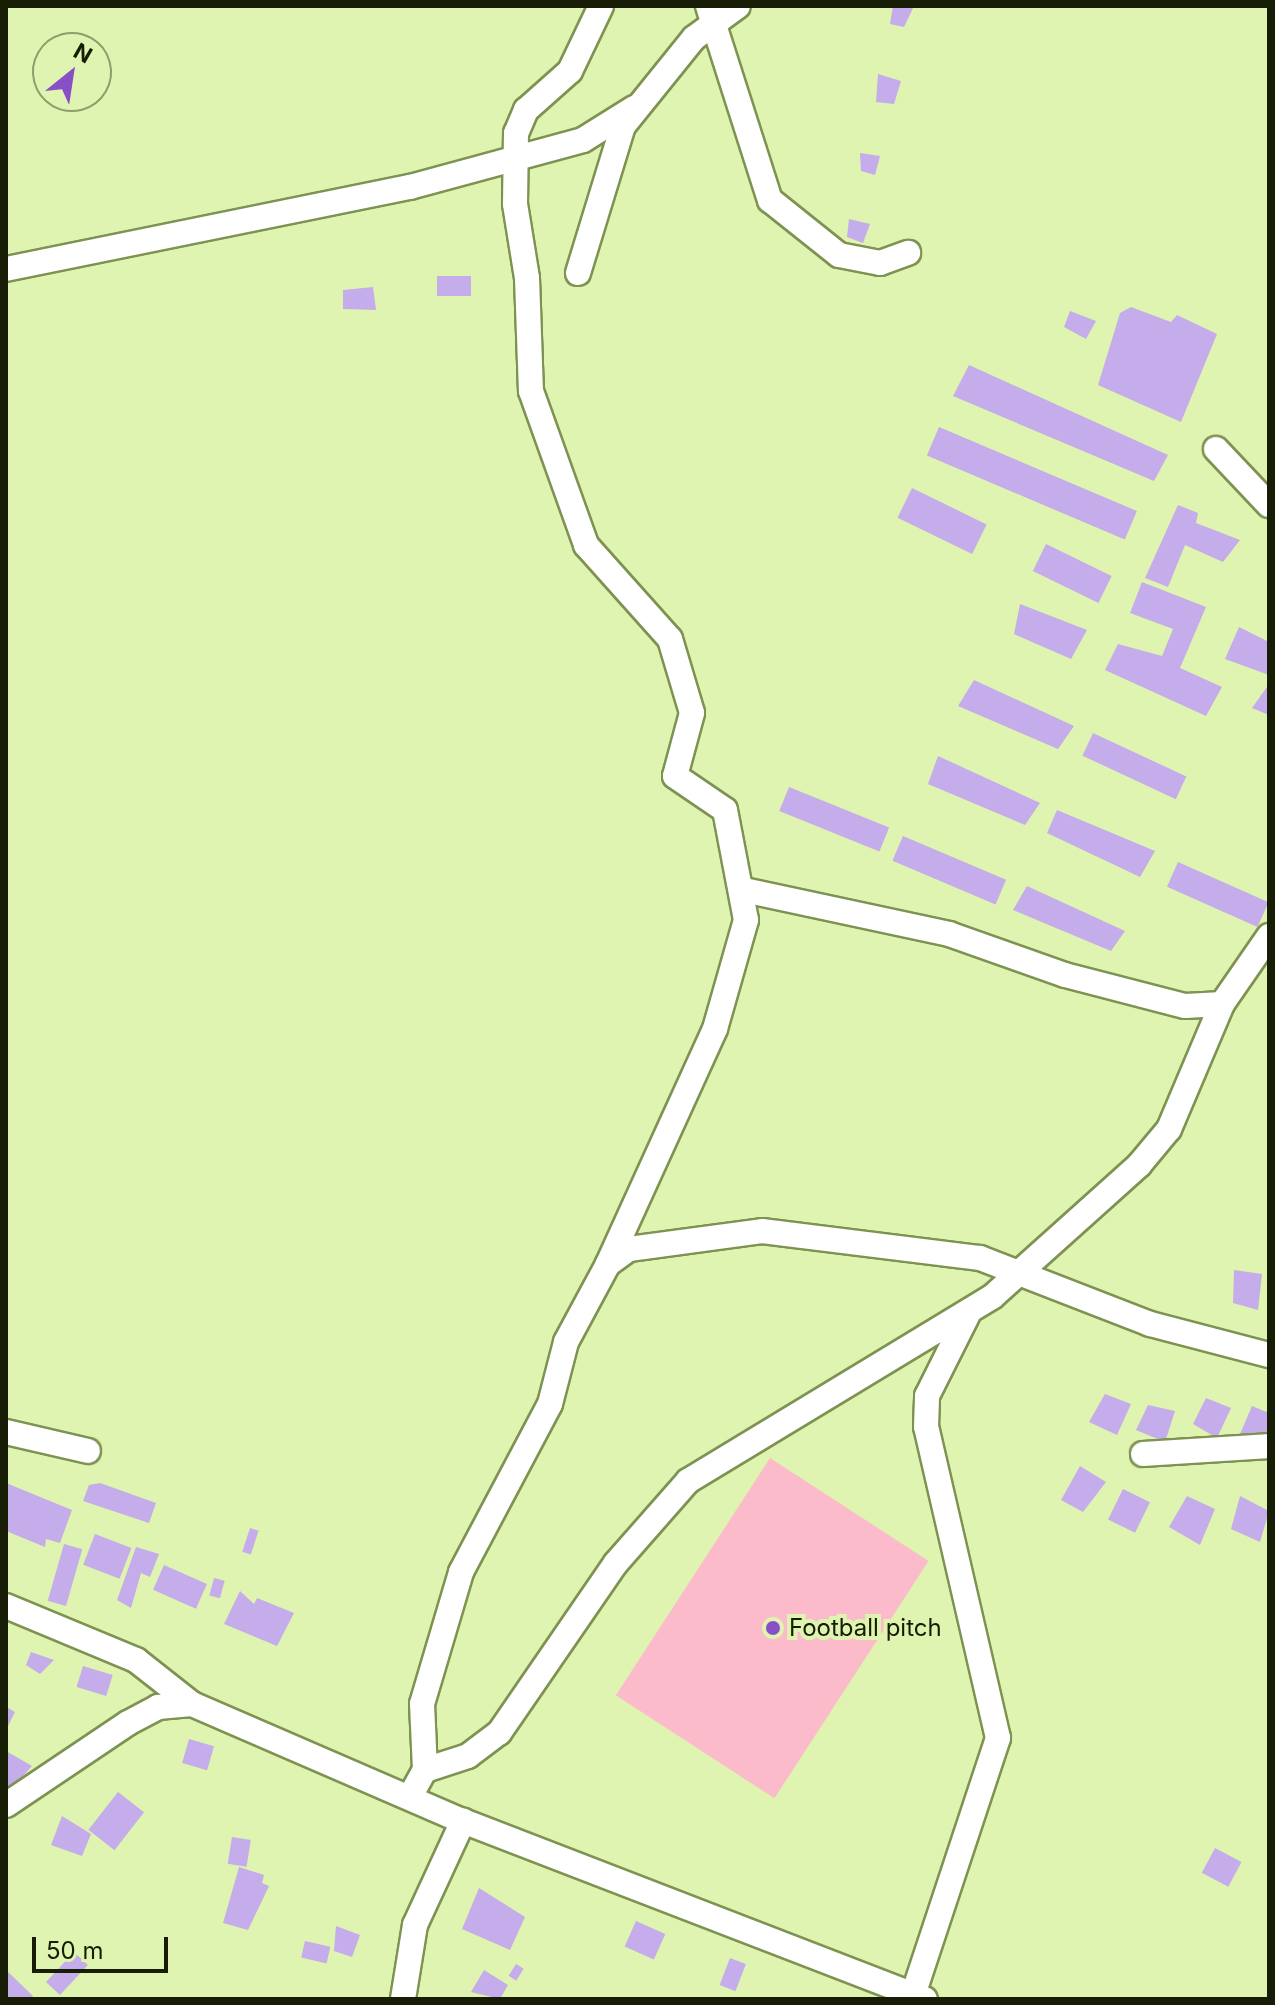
<!DOCTYPE html>
<html>
<head>
<meta charset="utf-8">
<style>
  body { margin:0 }
  #map { position:relative; width:1275px; height:2005px; overflow:hidden; background:#def4b0; font-family:Inter,sans-serif }
  div>[style] { position:absolute }
  [style*='--x'] { left:calc(var(--x)*1px); top:calc(var(--y)*1px); width:calc(var(--w)*1px); rotate:calc(var(--a)*1deg) }
  .green>* { inset:0; background:#fcbbcb; transform-origin:0 0 }
  .building>* { inset:0; background:#c5acea; transform-origin:0 0 }
  .roads { filter:drop-shadow(2px 0 #7e9252) drop-shadow(-2px 0 #7e9252) drop-shadow(0 2px #7e9252) drop-shadow(0 -2px #7e9252) }
  .minor>* { height:24px; margin:-12px; padding:0 12px; transform-origin:12px; border-radius:12px; background:#fff }
  .dots>* { width:22px; height:22px; translate:-50% -50%; box-sizing:border-box; border:4px solid #def4b0; border-radius:50% }
  span { translate:-50% -50%; white-space:nowrap; text-align:center; line-height:1.15; -webkit-text-stroke:8px #def4b0; paint-order:stroke }
  .poi-label { font-size:24px; color:#161d04 }
  .left { translate:0 -50%; text-align:left }
  .frame { position:absolute; inset:0; border:8px solid #161d04; pointer-events:none }
  .north { position:absolute; left:32px; top:32px; width:80px; height:80px; box-sizing:border-box; background:#def4b0; border:2px solid #8e9e6b; border-radius:50%; rotate:30deg; font-size:22px; font-weight:700; line-height:32px; text-align:center; color:#161d04 }
  .north::after { content:''; display:block; margin:auto; width:28px; height:36px; background:#884fc6; clip-path:polygon(50% 0,100% 100%,50% 72%,0 100%) }
  .scale { position:absolute; left:32px; top:1937px; width:136px; height:36px; box-sizing:border-box; border:4px solid #161d04; border-top:0; padding-left:10px; font-size:24px; line-height:28px; white-space:nowrap; color:#161d04; -webkit-text-stroke:6px #def4b0; paint-order:stroke }
</style>
</head>
<body>
<div id="map">
  <div class="green">
    <i style="left:770px;top:1458px;width:189px;height:283px;rotate:33deg"></i>
  </div>
  <div class="building">
    <i style="clip-path:polygon(893px 6px,914px 6px,904px 27px,890px 24px)"></i>
    <i style="clip-path:polygon(878px 74px,901px 81px,894px 104px,876px 102px)"></i>
    <i style="clip-path:polygon(860px 153px,880px 156px,875px 175px,861px 171px)"></i>
    <i style="clip-path:polygon(849px 219px,870px 224px,863px 243px,847px 237px)"></i>
    <i style="left:471px;top:276px;width:20px;height:34px;rotate:90deg"></i>
    <i style="clip-path:polygon(373px 287px,376px 310px,343px 309px,343px 290px)"></i>
    <i style="clip-path:polygon(1131px 307px,1171px 322px,1177px 315px,1217px 334px,1181px 422px,1098px 385px,1120px 313px)"></i>
    <i style="clip-path:polygon(1070px 311px,1096px 321px,1086px 339px,1064px 327px)"></i>
    <i style="clip-path:polygon(969px 365px,1168px 455px,1154px 481px,953px 396px)"></i>
    <i style="left:939px;top:427px;width:215px;height:31px;rotate:23deg"></i>
    <i style="left:912px;top:488px;width:83px;height:33px;rotate:26deg"></i>
    <i style="clip-path:polygon(1178px 505px,1198px 513px,1196px 523px,1240px 540px,1223px 562px,1185px 545px,1168px 587px,1145px 578px)"></i>
    <i style="left:1046px;top:544px;width:73px;height:30px;rotate:26deg"></i>
    <i style="clip-path:polygon(1142px 582px,1206px 607px,1180px 668px,1222px 687px,1206px 716px,1105px 670px,1118px 644px,1162px 656px,1173px 629px,1130px 613px)"></i>
    <i style="clip-path:polygon(1020px 604px,1087px 630px,1071px 659px,1014px 634px)"></i>
    <i style="clip-path:polygon(1239px 627px,1269px 642px,1269px 675px,1225px 659px)"></i>
    <i style="clip-path:polygon(974px 680px,1074px 726px,1058px 749px,958px 706px)"></i>
    <i style="clip-path:polygon(1269px 684px,1269px 715px,1252px 708px)"></i>
    <i style="left:1093px;top:733px;width:103px;height:25px;rotate:25deg"></i>
    <i style="clip-path:polygon(938px 756px,1040px 803px,1025px 825px,928px 784px)"></i>
    <i style="left:789px;top:787px;width:108px;height:26px;rotate:22deg"></i>
    <i style="clip-path:polygon(1057px 810px,1155px 851px,1140px 877px,1047px 833px)"></i>
    <i style="left:903px;top:836px;width:112px;height:27px;rotate:23deg"></i>
    <i style="left:1178px;top:862px;width:99px;height:27px;rotate:24deg"></i>
    <i style="clip-path:polygon(1027px 886px,1125px 931px,1111px 951px,1013px 910px)"></i>
    <i style="clip-path:polygon(1234px 1270px,1262px 1274px,1258px 1310px,1233px 1303px)"></i>
    <i style="clip-path:polygon(1105px 1394px,1131px 1404px,1117px 1435px,1089px 1422px)"></i>
    <i style="clip-path:polygon(1206px 1398px,1231px 1408px,1217px 1438px,1193px 1424px)"></i>
    <i style="clip-path:polygon(1148px 1405px,1175px 1411px,1165px 1442px,1136px 1430px)"></i>
    <i style="clip-path:polygon(1252px 1406px,1269px 1413px,1268px 1446px,1240px 1434px)"></i>
    <i style="clip-path:polygon(1080px 1466px,1106px 1482px,1083px 1512px,1061px 1500px)"></i>
    <i style="clip-path:polygon(6px 1483px,72px 1510px,60px 1543px,46px 1539px,45px 1547px,6px 1531px)"></i>
    <i style="clip-path:polygon(100px 1483px,156px 1503px,149px 1523px,83px 1501px,89px 1485px)"></i>
    <i style="left:1123px;top:1489px;width:30px;height:34px;rotate:26deg"></i>
    <i style="clip-path:polygon(1187px 1496px,1215px 1509px,1200px 1545px,1169px 1527px)"></i>
    <i style="clip-path:polygon(1240px 1496px,1269px 1511px,1260px 1542px,1231px 1529px)"></i>
    <i style="left:250px;top:1528px;width:9px;height:25px;rotate:18deg"></i>
    <i style="left:95px;top:1534px;width:39px;height:33px;rotate:21deg"></i>
    <i style="left:64px;top:1544px;width:19px;height:59px;rotate:16deg"></i>
    <i style="clip-path:polygon(136px 1547px,159px 1554px,150px 1577px,141px 1573px,131px 1608px,117px 1600px)"></i>
    <i style="left:164px;top:1565px;width:47px;height:27px;rotate:24deg"></i>
    <i style="left:214px;top:1578px;width:11px;height:18px;rotate:15deg"></i>
    <i style="clip-path:polygon(240px 1591px,254px 1604px,257px 1598px,294px 1613px,277px 1646px,224px 1624px)"></i>
    <i style="clip-path:polygon(31px 1652px,54px 1660px,40px 1674px,26px 1665px)"></i>
    <i style="left:83px;top:1666px;width:31px;height:22px;rotate:17deg"></i>
    <i style="clip-path:polygon(6px 1707px,15px 1712px,6px 1730px)"></i>
    <i style="left:189px;top:1739px;width:26px;height:25px;rotate:16deg"></i>
    <i style="clip-path:polygon(6px 1751px,32px 1766px,6px 1795px)"></i>
    <i style="left:118px;top:1792px;width:33px;height:48px;rotate:38deg"></i>
    <i style="clip-path:polygon(62px 1816px,91px 1834px,82px 1856px,51px 1845px)"></i>
    <i style="left:232px;top:1837px;width:19px;height:27px;rotate:9deg"></i>
    <i style="left:1215px;top:1848px;width:30px;height:28px;rotate:28deg"></i>
    <i style="clip-path:polygon(239px 1867px,264px 1875px,262px 1883px,269px 1886px,248px 1930px,223px 1923px)"></i>
    <i style="clip-path:polygon(479px 1888px,525px 1917px,510px 1950px,462px 1929px)"></i>
    <i style="left:636px;top:1921px;width:32px;height:28px;rotate:24deg"></i>
    <i style="clip-path:polygon(336px 1926px,360px 1935px,352px 1957px,334px 1951px)"></i>
    <i style="left:305px;top:1941px;width:26px;height:17px;rotate:13deg"></i>
    <i style="left:74px;top:1952px;width:19px;height:41px;rotate:43deg"></i>
    <i style="left:730px;top:1958px;width:17px;height:29px;rotate:21deg"></i>
    <i style="left:516px;top:1964px;width:9px;height:14px;rotate:32deg"></i>
    <i style="clip-path:polygon(6px 1970px,33px 1996px,31px 1999px,6px 1999px)"></i>
    <i style="clip-path:polygon(484px 1970px,508px 1985px,500px 1999px,471px 1992px)"></i>
  </div>
  <div class="roads">
    <div class="minor">
      <i style="--x:601;--y:6;--w:72;--a:115.5"></i>
      <i style="--x:570;--y:71;--w:59;--a:138.4"></i>
      <i style="--x:526;--y:110;--w:25;--a:113"></i>
      <i style="--x:516;--y:133;--w:71;--a:90.8"></i>
      <i style="--x:515;--y:204;--w:75;--a:80.8"></i>
      <i style="--x:527;--y:278;--w:113;--a:88"></i>
      <i style="--x:531;--y:391;--w:164;--a:70.3"></i>
      <i style="--x:586;--y:545;--w:126;--a:48.2"></i>
      <i style="--x:670;--y:639;--w:77;--a:73.4"></i>
      <i style="--x:692;--y:713;--w:65;--a:105.1"></i>
      <i style="--x:675;--y:776;--w:60;--a:34.2"></i>
      <i style="--x:725;--y:810;--w:112;--a:79.2"></i>
      <i style="--x:746;--y:920;--w:113;--a:105.9"></i>
      <i style="--x:715;--y:1029;--w:258;--a:114.5"></i>
      <i style="--x:708;--y:6;--w:204;--a:72.3"></i>
      <i style="--x:770;--y:200;--w:88;--a:38.6"></i>
      <i style="--x:839;--y:255;--w:42;--a:11"></i>
      <i style="--x:880;--y:263;--w:30;--a:-20"></i>
      <i style="--x:6;--y:269;--w:412;--a:-11.5"></i>
      <i style="--x:410;--y:187;--w:179;--a:-15.2"></i>
      <i style="--x:583;--y:140;--w:60;--a:-32.1"></i>
      <i style="--x:578;--y:273;--w:154;--a:-73"></i>
      <i style="--x:623;--y:126;--w:113;--a:-51.1"></i>
      <i style="--x:694;--y:38;--w:54;--a:-36"></i>
      <i style="--x:1216;--y:449;--w:77;--a:46.6"></i>
      <i style="--x:744;--y:890;--w:210;--a:12.1"></i>
      <i style="--x:949;--y:934;--w:123;--a:19.5"></i>
      <i style="--x:1065;--y:975;--w:124;--a:14.5"></i>
      <i style="--x:1185;--y:1006;--w:37;--a:-3"></i>
      <i style="--x:6;--y:1432;--w:84;--a:13"></i>
      <i style="--x:1143;--y:1454;--w:126;--a:-3.6"></i>
      <i style="--x:6;--y:1606;--w:141;--a:22.6"></i>
      <i style="--x:136;--y:1660;--w:71;--a:38.2"></i>
      <i style="--x:425;--y:1770;--w:45;--a:-18"></i>
      <i style="--x:468;--y:1756;--w:39;--a:-37"></i>
      <i style="--x:499;--y:1733;--w:206;--a:-55.5"></i>
      <i style="--x:616;--y:1563;--w:109;--a:-48.7"></i>
      <i style="--x:688;--y:1481;--w:355;--a:-31.2"></i>
      <i style="--x:992;--y:1297;--w:198;--a:-41.9"></i>
      <i style="--x:1139;--y:1165;--w:47;--a:-50.2"></i>
      <i style="--x:1169;--y:1129;--w:136;--a:-67"></i>
      <i style="--x:1222;--y:1004;--w:83;--a:-55.3"></i>
      <i style="--x:412;--y:1793;--w:26;--a:-61"></i>
      <i style="--x:425;--y:1770;--w:66;--a:-92.6"></i>
      <i style="--x:422;--y:1704;--w:138;--a:-73.5"></i>
      <i style="--x:461;--y:1572;--w:190;--a:-62.1"></i>
      <i style="--x:550;--y:1404;--w:64;--a:-75.5"></i>
      <i style="--x:566;--y:1342;--w:89;--a:-61.7"></i>
      <i style="--x:608;--y:1264;--w:26;--a:-36"></i>
      <i style="--x:629;--y:1249;--w:134;--a:-7.7"></i>
      <i style="--x:762;--y:1231;--w:220;--a:7.1"></i>
      <i style="--x:980;--y:1258;--w:182;--a:21.2"></i>
      <i style="--x:1150;--y:1324;--w:123;--a:14.6"></i>
      <i style="--x:6;--y:1805;--w:147;--a:-33.9"></i>
      <i style="--x:128;--y:1723;--w:34;--a:-28"></i>
      <i style="--x:158;--y:1707;--w:34;--a:-5"></i>
      <i style="--x:192;--y:1704;--w:295;--a:23.4"></i>
      <i style="--x:463;--y:1821;--w:495;--a:21.1"></i>
      <i style="--x:913;--y:1995;--w:271;--a:-71.7"></i>
      <i style="--x:998;--y:1738;--w:319;--a:-103"></i>
      <i style="--x:926;--y:1427;--w:31;--a:-88"></i>
      <i style="--x:927;--y:1396;--w:89;--a:-63.4"></i>
      <i style="--x:403;--y:1999;--w:75;--a:-80.8"></i>
      <i style="--x:415;--y:1925;--w:115;--a:-65.2"></i>
    </div>
  </div>
  <div class="dots">
    <i style="left:773px;top:1628px;background:#884fc6"></i>
  </div>
  <div class="poi-label">
    <span class="left" style="left:789px;top:1628px">Football pitch</span>
  </div>
  <div class="frame"></div>
  <div class="north">N</div>
  <div class="scale">50 m</div>
</div>
</body>
</html>
